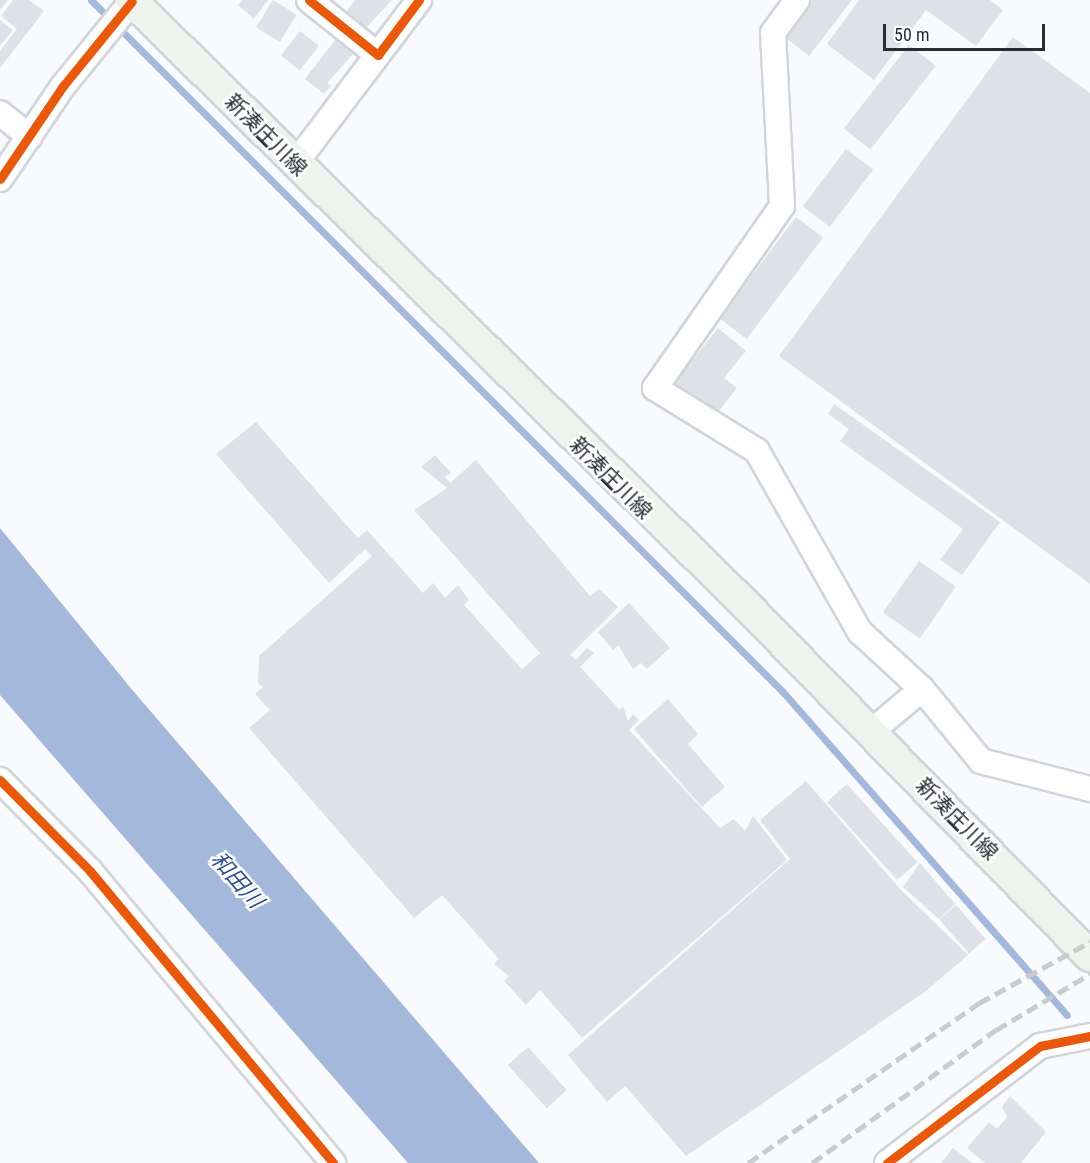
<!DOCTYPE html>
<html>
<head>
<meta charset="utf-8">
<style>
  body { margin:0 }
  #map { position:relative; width:1090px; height:1163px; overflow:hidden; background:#f8fafd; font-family:"Roboto Condensed","Noto Sans JP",sans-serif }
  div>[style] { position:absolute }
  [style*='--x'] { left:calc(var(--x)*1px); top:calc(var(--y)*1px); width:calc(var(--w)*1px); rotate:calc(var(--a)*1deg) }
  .water>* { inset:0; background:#a3b8db }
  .stream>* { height:7px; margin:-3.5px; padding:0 3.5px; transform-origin:3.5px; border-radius:3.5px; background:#a3b8db }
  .building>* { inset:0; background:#dee1e6; transform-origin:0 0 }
  .roads { filter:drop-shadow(2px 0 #d1d5da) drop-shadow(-2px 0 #d1d5da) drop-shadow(0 2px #d1d5da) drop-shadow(0 -2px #d1d5da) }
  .minor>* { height:24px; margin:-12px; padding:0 12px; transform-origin:12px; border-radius:12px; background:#fefeff }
  .major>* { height:30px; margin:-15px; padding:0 15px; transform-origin:15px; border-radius:15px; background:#eff3ed }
  .rail>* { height:4.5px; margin-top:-2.25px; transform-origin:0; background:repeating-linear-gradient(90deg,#cacbcd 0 12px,transparent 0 18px) }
  .cycleway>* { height:9px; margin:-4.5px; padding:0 4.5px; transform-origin:4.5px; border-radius:4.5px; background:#e8590c }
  span { translate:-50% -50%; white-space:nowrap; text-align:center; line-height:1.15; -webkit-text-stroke:5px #fff; paint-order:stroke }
  .street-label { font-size:21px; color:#282d34 }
  .water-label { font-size:22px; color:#2c4f8d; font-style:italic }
  .scale { position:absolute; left:883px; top:24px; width:162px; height:27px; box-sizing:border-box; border:3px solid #282d34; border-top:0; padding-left:8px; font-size:18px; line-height:21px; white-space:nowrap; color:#282d34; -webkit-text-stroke:4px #fff; paint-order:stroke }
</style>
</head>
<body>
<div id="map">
  <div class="water">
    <i style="clip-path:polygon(0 528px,134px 692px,539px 1163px,408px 1163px,0 695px)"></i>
  </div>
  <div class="stream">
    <i style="--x:91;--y:0;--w:979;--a:45"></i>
    <i style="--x:783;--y:692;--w:430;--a:48.7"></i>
  </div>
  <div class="building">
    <i style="clip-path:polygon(0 0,8px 0,0 10px)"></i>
    <i style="clip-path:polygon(13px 0,29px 0,44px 11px,0 68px,0 51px,17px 29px,1px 16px)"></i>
    <i style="clip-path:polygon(242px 0,268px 0,254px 19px,238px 5px)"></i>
    <i style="left:273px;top:0;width:28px;height:32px;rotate:32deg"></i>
    <i style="clip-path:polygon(355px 0,392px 0,365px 29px,345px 13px)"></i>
    <i style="clip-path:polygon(800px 0,852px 0,809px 56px,782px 35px)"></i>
    <i style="clip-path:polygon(859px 0,990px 0,1003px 10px,976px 46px,926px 10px,874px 80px,827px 44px)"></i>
    <i style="clip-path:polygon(0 20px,13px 30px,0 46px)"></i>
    <i style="left:300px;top:31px;width:24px;height:31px;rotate:38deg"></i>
    <i style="clip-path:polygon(1013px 37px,1090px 93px,1090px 584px,779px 356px)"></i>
    <i style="clip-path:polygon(336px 39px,354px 53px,327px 83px,331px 86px,324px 94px,305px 79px)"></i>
    <i style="left:909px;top:45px;width:34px;height:106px;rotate:38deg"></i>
    <i style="left:846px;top:149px;width:34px;height:72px;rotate:37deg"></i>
    <i style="left:796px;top:217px;width:34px;height:127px;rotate:37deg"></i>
    <i style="clip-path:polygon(718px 328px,746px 351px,724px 378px,737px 388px,718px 412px,673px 385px)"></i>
    <i style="clip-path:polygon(834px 404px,1000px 522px,962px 575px,940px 560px,963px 529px,840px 441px,849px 429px,828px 414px)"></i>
    <i style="clip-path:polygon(256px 422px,358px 538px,367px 530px,423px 593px,433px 583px,445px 598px,458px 585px,469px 600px,464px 605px,522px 669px,540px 653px,414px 510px,447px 488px,421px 467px,435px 455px,451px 473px,445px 477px,450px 483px,476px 460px,590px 596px,599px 589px,618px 607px,570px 655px,576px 660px,587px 648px,594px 653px,580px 667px,620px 710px,623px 706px,628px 721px,633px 714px,639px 720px,629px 730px,720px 828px,734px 819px,745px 831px,753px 816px,787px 860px,582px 1038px,540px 990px,526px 1005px,504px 981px,509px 976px,494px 964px,499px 959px,442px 895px,414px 918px,249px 728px,270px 710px,255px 694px,263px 687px,258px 683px,259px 656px,372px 556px,365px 549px,329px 583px,216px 454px)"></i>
    <i style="left:919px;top:561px;width:45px;height:63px;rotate:35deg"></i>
    <i style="clip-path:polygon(629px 603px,670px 648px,647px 669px,641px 663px,633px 669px,618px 645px,613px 650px,598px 632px)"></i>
    <i style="clip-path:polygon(668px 699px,698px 734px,688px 744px,725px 787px,702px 807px,634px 729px)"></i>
    <i style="clip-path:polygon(806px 781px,902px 891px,968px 955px,926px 991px,686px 1156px,625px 1086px,607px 1102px,568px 1055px,790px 859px,760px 820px)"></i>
    <i style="left:847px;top:784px;width:105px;height:27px;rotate:48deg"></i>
    <i style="clip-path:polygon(920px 863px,955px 904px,939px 919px,903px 887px)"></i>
    <i style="left:956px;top:905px;width:45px;height:22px;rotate:49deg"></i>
    <i style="left:528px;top:1047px;width:58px;height:27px;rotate:48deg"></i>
    <i style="clip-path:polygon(1010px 1096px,1046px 1132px,1021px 1163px,985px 1163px,967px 1148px,989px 1122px,997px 1129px,1007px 1117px,1002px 1107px)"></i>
    <i style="clip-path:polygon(953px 1148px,972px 1163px,941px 1163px)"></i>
  </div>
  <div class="roads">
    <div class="minor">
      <i style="--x:309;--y:0;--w:88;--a:38.6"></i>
      <i style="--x:797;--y:0;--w:41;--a:126"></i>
      <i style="--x:773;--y:33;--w:173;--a:87"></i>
      <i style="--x:782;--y:206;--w:222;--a:124.9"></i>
      <i style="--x:655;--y:388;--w:120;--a:31.7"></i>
      <i style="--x:757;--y:451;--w:208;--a:60.4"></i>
      <i style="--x:860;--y:632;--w:84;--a:42.6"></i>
      <i style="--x:922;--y:689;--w:67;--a:139.9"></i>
      <i style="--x:0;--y:113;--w:38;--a:39"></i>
      <i style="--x:295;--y:164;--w:206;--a:-52.9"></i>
      <i style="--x:0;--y:179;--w:112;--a:-55.9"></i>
      <i style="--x:63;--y:86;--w:109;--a:-50.9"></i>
      <i style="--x:922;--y:689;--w:93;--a:50.7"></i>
      <i style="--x:981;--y:761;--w:113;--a:14.4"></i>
      <i style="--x:0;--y:780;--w:128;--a:45.3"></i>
      <i style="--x:90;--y:871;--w:380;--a:50.2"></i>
      <i style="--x:887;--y:1163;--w:193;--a:-37.4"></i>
      <i style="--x:1040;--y:1046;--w:51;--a:-11.3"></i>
    </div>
    <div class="major">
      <i style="--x:131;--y:0;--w:861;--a:44.53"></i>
      <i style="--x:745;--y:604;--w:493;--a:45.6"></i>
    </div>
  </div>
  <div class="rail">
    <i style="--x:748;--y:1163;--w:281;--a:-34.7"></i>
    <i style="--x:979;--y:1003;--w:127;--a:-28.8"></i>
    <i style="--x:812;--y:1163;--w:227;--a:-35.9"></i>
    <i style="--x:996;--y:1030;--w:109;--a:-30.8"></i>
  </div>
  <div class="cycleway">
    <i style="--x:309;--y:0;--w:88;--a:38.6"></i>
    <i style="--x:378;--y:55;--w:69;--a:-53.3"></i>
    <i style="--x:0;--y:179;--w:112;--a:-55.9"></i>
    <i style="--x:63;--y:86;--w:109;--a:-50.9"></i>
    <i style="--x:0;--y:780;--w:128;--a:45.3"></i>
    <i style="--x:90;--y:871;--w:380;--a:50.2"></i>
    <i style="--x:887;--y:1163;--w:193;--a:-37.4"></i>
    <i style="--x:1040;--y:1046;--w:51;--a:-11.3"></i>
  </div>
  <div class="street-label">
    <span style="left:266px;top:135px;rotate:45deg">新湊庄川線</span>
    <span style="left:611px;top:478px;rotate:45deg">新湊庄川線</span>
    <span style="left:957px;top:819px;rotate:45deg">新湊庄川線</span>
  </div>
  <div class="water-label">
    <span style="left:237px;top:880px;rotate:49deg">和田川</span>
  </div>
  <div class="scale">50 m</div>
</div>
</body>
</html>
